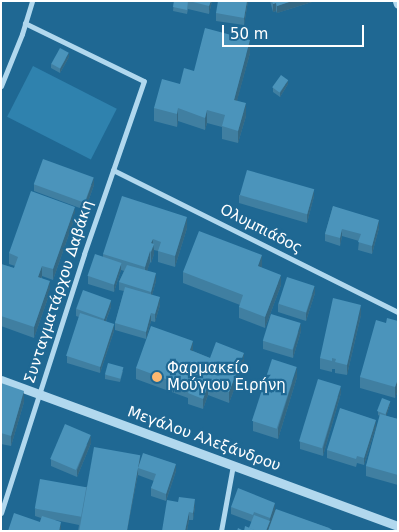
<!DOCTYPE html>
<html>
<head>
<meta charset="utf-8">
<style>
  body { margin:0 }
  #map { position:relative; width:399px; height:532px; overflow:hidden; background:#1f6893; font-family:"DejaVu Sans",sans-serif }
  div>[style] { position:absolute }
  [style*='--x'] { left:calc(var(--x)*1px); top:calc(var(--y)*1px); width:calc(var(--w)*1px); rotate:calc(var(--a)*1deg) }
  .green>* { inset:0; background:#2f82ae; transform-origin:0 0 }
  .pedestrian>* { height:4.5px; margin:-2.25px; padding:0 2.25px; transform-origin:2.25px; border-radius:2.25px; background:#b1d8ee }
  .minor>* { height:5px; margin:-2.5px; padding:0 2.5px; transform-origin:2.5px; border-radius:2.5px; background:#b1d8ee }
  .tertiary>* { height:9px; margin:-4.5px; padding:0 4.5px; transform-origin:4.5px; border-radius:4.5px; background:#b1d8ee }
  .wall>* { inset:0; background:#407fa1 }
  .shaded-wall>* { inset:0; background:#346883 }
  .building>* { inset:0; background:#4b94bb; transform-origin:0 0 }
  .dots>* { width:14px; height:14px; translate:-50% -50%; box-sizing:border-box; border:2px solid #1f6893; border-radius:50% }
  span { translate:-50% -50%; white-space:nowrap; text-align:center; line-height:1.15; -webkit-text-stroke:4.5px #1f6893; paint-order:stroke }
  .street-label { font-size:15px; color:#fff }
  .poi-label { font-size:15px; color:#fff }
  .left { translate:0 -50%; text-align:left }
  .frame { position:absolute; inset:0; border:2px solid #fff; pointer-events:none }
  .scale { position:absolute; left:222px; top:25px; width:142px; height:22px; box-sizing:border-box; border:2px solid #fff; border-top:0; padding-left:6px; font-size:15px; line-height:18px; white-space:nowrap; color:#fff; -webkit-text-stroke:4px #1f6893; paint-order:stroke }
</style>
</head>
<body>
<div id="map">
  <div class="green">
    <i style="left:33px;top:66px;width:94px;height:57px;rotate:27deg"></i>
  </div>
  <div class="pedestrian">
    <i style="--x:25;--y:23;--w:132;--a:26"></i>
  </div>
  <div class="minor">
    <i style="--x:1;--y:86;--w:56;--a:-68"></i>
    <i style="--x:22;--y:34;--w:34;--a:-73"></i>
    <i style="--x:113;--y:170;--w:318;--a:26.5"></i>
    <i style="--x:1;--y:513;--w:272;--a:-72.2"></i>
    <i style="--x:84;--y:254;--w:183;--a:-70.9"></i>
    <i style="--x:221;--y:531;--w:67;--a:-79.7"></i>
  </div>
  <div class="tertiary">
    <i style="--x:397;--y:1;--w:3;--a:72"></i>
    <i style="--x:1;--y:380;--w:423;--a:20.2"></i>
  </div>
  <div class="wall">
    <i style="clip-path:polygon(174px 1px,212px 1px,209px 14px,188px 9px,187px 14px,173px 11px)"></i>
    <i style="clip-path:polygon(248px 1px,244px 25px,216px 21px,216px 13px)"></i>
    <i style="clip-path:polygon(270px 1px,312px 1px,312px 2px,277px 13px,276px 11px,273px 12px)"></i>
    <i style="clip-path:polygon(250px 53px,237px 100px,246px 116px,238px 143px,222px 139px,222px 127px,207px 123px,205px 130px,178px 121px,177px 127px,154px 121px,154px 108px,194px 71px)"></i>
    <i style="clip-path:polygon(69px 57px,60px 73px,51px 68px,51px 64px)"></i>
    <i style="clip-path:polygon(288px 84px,280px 97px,273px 92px,273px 88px)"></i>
    <i style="clip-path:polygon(34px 184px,94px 185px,85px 210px,34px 191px)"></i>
    <i style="clip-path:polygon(239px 195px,314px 196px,307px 223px,239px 203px)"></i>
    <i style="clip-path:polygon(333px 206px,379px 228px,372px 254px,358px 250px,359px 241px,342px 236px,340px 246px,325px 241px,325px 234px)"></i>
    <i style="clip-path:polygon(75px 217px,53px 280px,42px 276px,42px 278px,50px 292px,34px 338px,1px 326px,1px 264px,14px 268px,15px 266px,9px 264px,9px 253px)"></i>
    <i style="clip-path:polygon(187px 228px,175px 267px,158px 262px,158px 251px,154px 250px,154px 254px,151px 263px,150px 262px,147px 271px,156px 281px,152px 295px,160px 305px,155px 322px,151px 321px,146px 339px,115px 330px,115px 323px,124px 291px,119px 290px,119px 282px,124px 271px,121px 270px,114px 292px,88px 284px,88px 276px,103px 257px,103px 254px)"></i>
    <i style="clip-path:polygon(262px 266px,261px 267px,281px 285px,265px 328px,239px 318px,239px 307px,240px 305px,183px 283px,183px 272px)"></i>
    <i style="clip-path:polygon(315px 293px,306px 321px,278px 312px,278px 304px)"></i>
    <i style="clip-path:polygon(111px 307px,106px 321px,114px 331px,100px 373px,67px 363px,67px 356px,79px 317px,76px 316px,76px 309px)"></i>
    <i style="clip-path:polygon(361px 315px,347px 375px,335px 373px,335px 369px,332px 369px,332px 372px,320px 369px,320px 358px)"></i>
    <i style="clip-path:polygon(398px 321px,398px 390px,395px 398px,360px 388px,360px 377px,386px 323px)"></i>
    <i style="clip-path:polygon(301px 331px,293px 358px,263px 349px,263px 341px)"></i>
    <i style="clip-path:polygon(193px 351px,210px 358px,244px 363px,229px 403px,208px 395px,203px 409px,188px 404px,188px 398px,136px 379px,136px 368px)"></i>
    <i style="clip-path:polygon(123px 371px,120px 382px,105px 379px,105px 375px)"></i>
    <i style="clip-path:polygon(297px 377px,278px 439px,253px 431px,253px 421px)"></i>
    <i style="clip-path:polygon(1px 383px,24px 402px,11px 446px,1px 444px)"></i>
    <i style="clip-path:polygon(341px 393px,323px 456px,300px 449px,300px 441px)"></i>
    <i style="clip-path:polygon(390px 405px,386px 416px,398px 419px,398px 485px,366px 476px,366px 466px,380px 416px,378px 415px,378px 411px)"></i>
    <i style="clip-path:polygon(376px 427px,364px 465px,357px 463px,356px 467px,327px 458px,327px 450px)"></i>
    <i style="clip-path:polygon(91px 443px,77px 477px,51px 466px,51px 459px)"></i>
    <i style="clip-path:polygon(140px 463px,176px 471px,166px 501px,151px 496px,151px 488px,154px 481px,138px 475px,138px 474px,127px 531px,78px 531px,79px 525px,55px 520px,61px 531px,40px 522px,41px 518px,35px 516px,35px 509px,86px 487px)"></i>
    <i style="clip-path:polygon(195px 507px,193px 520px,189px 520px,187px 531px,162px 531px)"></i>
    <i style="clip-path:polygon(231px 507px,275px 510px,329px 528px,244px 531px,249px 528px,252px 522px,231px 514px)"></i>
  </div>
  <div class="shaded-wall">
    <i style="clip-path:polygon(211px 1px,212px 1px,209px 14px,209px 6px)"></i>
    <i style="clip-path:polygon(247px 1px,248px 1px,244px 25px,244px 18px)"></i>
    <i style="clip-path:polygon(292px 1px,312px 1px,312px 2px,277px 13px,277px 6px)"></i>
    <i style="clip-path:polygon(276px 3px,276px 11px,273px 12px,273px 4px)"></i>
    <i style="clip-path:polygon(250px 40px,250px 53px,234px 112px,234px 100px)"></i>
    <i style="clip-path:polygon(69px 53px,69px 57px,60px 73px,60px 69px)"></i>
    <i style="clip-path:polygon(288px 80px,288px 84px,280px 97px,280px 93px)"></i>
    <i style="clip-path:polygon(246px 103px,246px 116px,238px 143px,238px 131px)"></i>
    <i style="clip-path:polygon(178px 108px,178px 121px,177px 127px,177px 114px)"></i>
    <i style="clip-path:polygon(207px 110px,207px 123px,205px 130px,205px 118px)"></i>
    <i style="clip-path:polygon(94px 178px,94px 185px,85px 210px,85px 203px)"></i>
    <i style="clip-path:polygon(314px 189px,314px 196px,307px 223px,307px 215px)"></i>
    <i style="clip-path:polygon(75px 207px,75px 217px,53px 280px,53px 269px)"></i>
    <i style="clip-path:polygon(187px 217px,187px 228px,175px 267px,175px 256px)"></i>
    <i style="clip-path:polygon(379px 220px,379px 228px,372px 254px,372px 246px)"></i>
    <i style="clip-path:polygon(342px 229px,342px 236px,340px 246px,340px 238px)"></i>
    <i style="clip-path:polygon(153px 239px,153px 249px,154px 244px,154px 254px,151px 263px,151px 243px)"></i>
    <i style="clip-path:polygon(150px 251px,150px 262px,145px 278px,145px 267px)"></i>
    <i style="clip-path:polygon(262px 255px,262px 266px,258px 277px,258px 266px)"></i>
    <i style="clip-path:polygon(121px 263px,121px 270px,114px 292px,114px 285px)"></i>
    <i style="clip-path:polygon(42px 266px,42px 276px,38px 288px,38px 277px)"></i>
    <i style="clip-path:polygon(156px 273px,156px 281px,151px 299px,151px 292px)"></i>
    <i style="clip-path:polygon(281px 275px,281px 285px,265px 328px,265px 317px)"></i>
    <i style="clip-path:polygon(50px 281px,50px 292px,34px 338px,34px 327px)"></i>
    <i style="clip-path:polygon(315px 286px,315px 293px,306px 321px,306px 314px)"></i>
    <i style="clip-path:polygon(160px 297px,160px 305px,155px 322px,155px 314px)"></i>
    <i style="clip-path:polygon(111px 300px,111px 307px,104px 326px,104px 319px)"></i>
    <i style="clip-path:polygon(361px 305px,361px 315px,347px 375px,347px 365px)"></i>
    <i style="clip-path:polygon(151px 313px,151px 321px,146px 339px,146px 332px)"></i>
    <i style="clip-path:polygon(301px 323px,301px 331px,293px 358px,293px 350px)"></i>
    <i style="clip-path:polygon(114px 324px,114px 331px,100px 373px,100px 366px)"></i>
    <i style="clip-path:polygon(193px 341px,193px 351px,190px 350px)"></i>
    <i style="clip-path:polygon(244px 353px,244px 363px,229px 403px,229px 392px)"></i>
    <i style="clip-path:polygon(297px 367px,297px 377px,278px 439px,278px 428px)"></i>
    <i style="clip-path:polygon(398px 379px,398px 390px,395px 398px,395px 387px)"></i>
    <i style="clip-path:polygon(208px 385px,208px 395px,203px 409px,203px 399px)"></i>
    <i style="clip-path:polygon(341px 386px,341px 393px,323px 456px,323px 448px)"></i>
    <i style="clip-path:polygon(24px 391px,24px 402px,11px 446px,11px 436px)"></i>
    <i style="clip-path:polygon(390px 401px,390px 405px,386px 417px,386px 414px)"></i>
    <i style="clip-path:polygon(376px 420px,376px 427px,364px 465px,364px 458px)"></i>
    <i style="clip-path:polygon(91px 435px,91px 443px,77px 477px,77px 470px)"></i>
    <i style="clip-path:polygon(140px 455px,140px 466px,138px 468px,138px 474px,127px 531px,125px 531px)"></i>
    <i style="clip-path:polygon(176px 464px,176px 471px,166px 501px,166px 494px)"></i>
    <i style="clip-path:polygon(195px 499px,195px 507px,193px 520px,193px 513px)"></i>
    <i style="clip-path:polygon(275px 503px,275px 511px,268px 531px,266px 531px)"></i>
    <i style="clip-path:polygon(189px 512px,189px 520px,187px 531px,185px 531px)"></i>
    <i style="clip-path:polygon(61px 522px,61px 531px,59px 531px)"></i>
  </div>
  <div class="building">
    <i style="clip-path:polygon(174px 1px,188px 1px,187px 10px,173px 7px)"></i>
    <i style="clip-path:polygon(189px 1px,211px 1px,209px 6px)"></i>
    <i style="clip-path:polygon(218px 1px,247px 1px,244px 18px,216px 13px)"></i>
    <i style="clip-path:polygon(272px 1px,292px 1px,277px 6px,276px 3px,273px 4px)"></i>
    <i style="clip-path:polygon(205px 28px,250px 40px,234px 100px,246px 103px,238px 131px,222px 126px,225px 115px,207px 110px,205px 118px,178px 108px,177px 114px,154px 108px,162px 79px,180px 84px,184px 68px,194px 71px)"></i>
    <i style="left:60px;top:48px;width:10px;height:18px;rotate:29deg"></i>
    <i style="left:281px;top:75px;width:9px;height:15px;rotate:36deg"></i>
    <i style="left:43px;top:159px;width:54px;height:27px;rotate:20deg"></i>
    <i style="left:247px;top:170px;width:70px;height:26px;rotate:16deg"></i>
    <i style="clip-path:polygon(31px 191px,75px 207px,53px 269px,42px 266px,38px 277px,50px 281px,34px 327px,1px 316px,1px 264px,14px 268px,18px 257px,9px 253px)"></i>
    <i style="clip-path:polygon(122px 196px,187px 217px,175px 256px,158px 251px,161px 242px,153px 239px,151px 243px,154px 244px,151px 252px,150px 251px,145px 267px,103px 254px)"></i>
    <i style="clip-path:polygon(333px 206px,379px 220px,372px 246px,358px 242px,361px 234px,342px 229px,340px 238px,325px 234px)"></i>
    <i style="clip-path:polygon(199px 231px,262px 255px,258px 266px,281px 275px,265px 317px,239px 307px,243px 295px,183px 272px)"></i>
    <i style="left:95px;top:254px;width:28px;height:23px;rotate:19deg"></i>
    <i style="clip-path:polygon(127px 265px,156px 273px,151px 292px,119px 282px)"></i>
    <i style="left:287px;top:277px;width:29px;height:28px;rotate:18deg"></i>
    <i style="clip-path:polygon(125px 287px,160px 297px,155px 314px,151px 313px,146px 332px,115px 323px)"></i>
    <i style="left:83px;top:290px;width:30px;height:20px;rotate:20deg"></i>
    <i style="clip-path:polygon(333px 298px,361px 305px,347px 365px,335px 362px,336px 359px,332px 358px,332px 361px,320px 358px)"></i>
    <i style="left:80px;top:313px;width:36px;height:45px;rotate:18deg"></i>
    <i style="left:271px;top:314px;width:31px;height:28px;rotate:17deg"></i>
    <i style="clip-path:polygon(387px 318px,398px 321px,398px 379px,395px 387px,360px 377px,376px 320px,386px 323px)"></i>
    <i style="clip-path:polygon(151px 326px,193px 341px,190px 350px,210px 358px,216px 342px,244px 353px,229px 392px,208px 385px,203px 399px,188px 393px,190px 388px,136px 368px)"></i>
    <i style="left:272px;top:359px;width:26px;height:65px;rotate:18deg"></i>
    <i style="left:108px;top:363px;width:16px;height:12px;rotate:15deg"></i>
    <i style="left:318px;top:379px;width:24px;height:65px;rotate:17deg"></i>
    <i style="clip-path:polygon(1px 383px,24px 391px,11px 436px,1px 433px)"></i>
    <i style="left:382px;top:398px;width:9px;height:14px;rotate:21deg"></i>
    <i style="clip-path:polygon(340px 408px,376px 420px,364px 458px,357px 456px,356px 459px,327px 450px)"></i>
    <i style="clip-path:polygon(380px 414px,398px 419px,398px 475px,366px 466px)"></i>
    <i style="left:65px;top:424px;width:28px;height:38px;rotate:23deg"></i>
    <i style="left:94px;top:447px;width:47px;height:86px;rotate:10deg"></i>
    <i style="clip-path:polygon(143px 453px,176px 464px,166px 494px,151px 488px,156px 474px,138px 468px)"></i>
    <i style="left:40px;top:479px;width:47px;height:30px;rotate:10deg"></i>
    <i style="clip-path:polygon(238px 488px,275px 503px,270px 518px,254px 512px,253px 515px,231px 507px)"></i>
    <i style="clip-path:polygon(179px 497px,195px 499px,193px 513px,189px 512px,185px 531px,162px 531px,167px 500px,178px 502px)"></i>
    <i style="clip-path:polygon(276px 509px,329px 528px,334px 531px,268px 531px)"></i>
    <i style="clip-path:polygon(14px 513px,40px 522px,42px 516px,61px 522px,59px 531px,8px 531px)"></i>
    <i style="clip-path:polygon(254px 515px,270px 521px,266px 531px,257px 531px,249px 528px)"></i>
    <i style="clip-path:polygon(245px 526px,257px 531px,237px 531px,238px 528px,244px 531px)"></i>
  </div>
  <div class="dots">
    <i style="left:157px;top:377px;background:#fcb870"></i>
  </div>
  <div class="street-label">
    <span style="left:261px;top:229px;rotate:27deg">Ολυμπιάδος</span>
    <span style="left:59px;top:292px;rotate:-72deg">Συνταγματάρχου Δαβάκη</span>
    <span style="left:204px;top:439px;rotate:20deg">Μεγάλου Αλεξάνδρου</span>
  </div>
  <div class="poi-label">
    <span class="left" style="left:167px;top:377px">Φαρμακείο<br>Μούγιου Ειρήνη</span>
  </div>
  <div class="frame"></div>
  <div class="scale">50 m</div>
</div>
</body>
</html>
